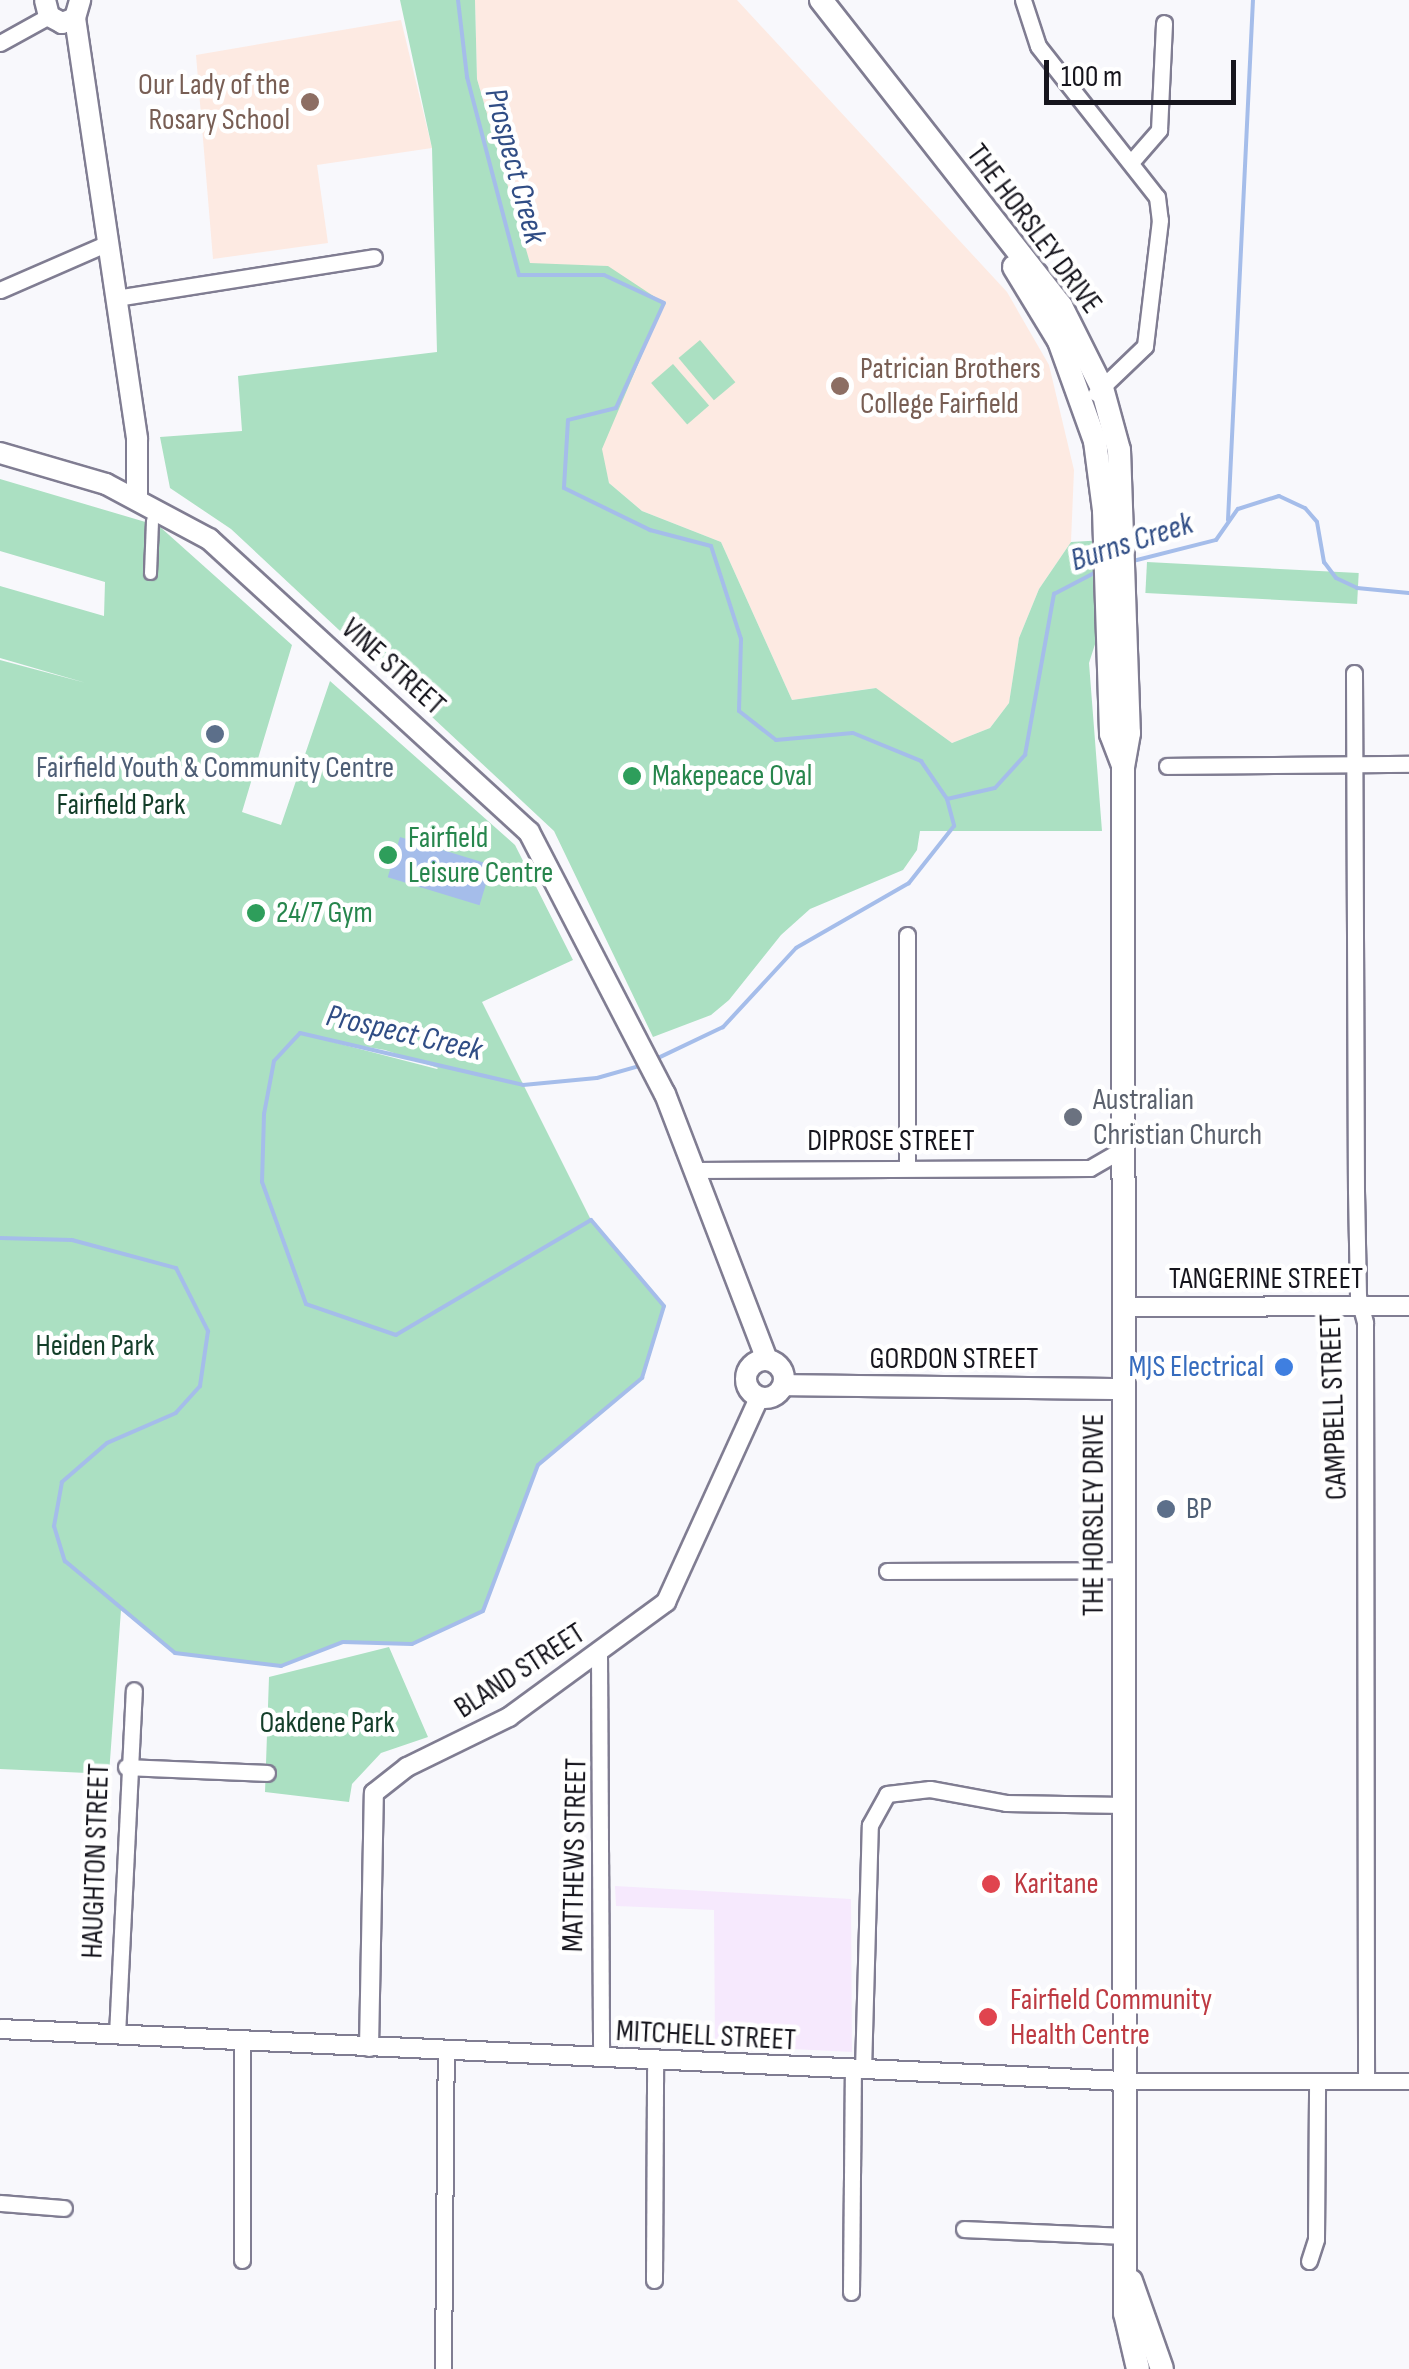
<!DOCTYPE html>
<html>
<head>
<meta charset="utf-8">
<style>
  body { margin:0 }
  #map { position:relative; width:1409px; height:2369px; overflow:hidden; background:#f8f8fc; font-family:"Sofia Sans Condensed",sans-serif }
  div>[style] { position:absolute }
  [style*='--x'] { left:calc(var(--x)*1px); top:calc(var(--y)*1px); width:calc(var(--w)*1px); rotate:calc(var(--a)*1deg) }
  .commercial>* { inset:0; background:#f6e9fd }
  .education>* { inset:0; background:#fdeae2 }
  .green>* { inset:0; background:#abe0c2; transform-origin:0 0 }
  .water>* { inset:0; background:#a5bdea; transform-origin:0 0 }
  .stream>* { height:4px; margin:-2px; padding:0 2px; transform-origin:2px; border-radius:2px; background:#a5bdea }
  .roads { filter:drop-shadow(2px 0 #807d92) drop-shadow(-2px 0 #807d92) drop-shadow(0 2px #807d92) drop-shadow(0 -2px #807d92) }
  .pedestrian>* { height:11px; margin:-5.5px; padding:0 5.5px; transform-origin:5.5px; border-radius:5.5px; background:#fff }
  .minor>* { height:15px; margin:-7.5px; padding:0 7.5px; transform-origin:7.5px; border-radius:7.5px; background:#fff }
  .tertiary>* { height:18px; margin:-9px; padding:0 9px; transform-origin:9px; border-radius:9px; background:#fff }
  .secondary>* { height:20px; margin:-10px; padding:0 10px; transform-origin:10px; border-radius:10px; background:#fff }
  .secondary>.ring { margin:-10px; padding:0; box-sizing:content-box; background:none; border:20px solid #fff; border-radius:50% }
  .primary>* { height:22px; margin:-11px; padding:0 11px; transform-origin:11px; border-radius:11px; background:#fff }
  .dots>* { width:28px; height:28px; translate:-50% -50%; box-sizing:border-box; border:5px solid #fff; border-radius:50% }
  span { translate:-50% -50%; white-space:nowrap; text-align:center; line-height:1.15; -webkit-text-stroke:9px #fff; paint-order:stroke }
  .education-label { font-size:30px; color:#785e54 }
  .right { translate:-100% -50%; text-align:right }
  .left { translate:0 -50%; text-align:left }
  .street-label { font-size:30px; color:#16151d }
  .service-label { font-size:30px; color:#4e5e75 }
  .leisure-label { font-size:30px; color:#27864d }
  .park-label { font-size:30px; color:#133e29 }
  .worship-label { font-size:30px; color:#5b616d }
  .shop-label { font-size:30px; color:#366cbe }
  .health-label { font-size:30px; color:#be3a42 }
  .water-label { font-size:32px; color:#304d85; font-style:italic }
  .scale { position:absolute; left:1044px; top:60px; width:192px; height:45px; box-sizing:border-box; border:5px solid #16151d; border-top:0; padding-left:12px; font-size:30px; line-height:35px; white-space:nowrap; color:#16151d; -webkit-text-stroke:8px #fff; paint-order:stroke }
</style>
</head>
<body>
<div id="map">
  <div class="commercial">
    <i style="clip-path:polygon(615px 1886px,851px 1899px,852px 2052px,715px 2045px,714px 1910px,616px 1906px)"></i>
  </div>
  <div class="education">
    <i style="clip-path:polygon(475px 0,737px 0,1007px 292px,1049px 365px,1074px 470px,1071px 542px,1039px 589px,1019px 638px,1009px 703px,990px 728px,952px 743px,875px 688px,792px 700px,721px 542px,642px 511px,609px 483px,601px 449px,616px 408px,608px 266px,530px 264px,477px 79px)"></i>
    <i style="clip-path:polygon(401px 20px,432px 148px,317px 165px,328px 243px,213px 259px,196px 55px)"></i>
  </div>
  <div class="green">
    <i style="clip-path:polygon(400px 0,475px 0,477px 79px,530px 263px,608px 266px,664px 303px,602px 449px,609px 483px,642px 511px,721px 542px,792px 700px,876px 688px,952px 743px,990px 728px,1009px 703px,1019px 638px,1039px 589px,1071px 542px,1105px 540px,1105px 613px,1089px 663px,1102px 831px,920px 831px,917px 850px,903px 870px,810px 909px,781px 935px,729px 1000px,711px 1015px,653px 1037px,554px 831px,231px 529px,170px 488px,160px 437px,242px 431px,238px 376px,437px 352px,432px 148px)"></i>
    <i style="left:700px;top:340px;width:55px;height:28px;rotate:50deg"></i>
    <i style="left:673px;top:364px;width:55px;height:29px;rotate:49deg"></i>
    <i style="clip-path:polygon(evenodd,0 479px,159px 526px,292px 645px,242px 812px,281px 825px,330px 681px,515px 845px,573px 960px,482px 1002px,591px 1220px,664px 1306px,642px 1378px,538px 1465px,483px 1611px,412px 1644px,343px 1642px,281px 1666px,175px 1653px,121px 1610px,109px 1774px,0 1769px,0 660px,86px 683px,0 658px,0 586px,104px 616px,105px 582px,0 551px,0 479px,325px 1040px,385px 1050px,438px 1068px,437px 1069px,325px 1040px)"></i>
    <i style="left:1147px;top:562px;width:212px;height:31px;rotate:3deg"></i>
    <i style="clip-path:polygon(389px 1647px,428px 1737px,381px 1753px,352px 1784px,349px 1802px,265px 1792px,269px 1677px)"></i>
  </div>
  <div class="water">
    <i style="left:400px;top:837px;width:96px;height:42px;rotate:17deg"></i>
  </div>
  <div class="stream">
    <i style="--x:458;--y:0;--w:78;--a:83.3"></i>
    <i style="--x:467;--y:77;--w:205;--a:75.3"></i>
    <i style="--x:519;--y:275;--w:85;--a:0"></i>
    <i style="--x:604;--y:275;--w:66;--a:25"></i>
    <i style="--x:664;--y:303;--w:115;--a:114.6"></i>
    <i style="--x:616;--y:408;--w:49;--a:166"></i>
    <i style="--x:568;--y:420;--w:68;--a:93.4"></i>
    <i style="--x:564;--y:488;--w:96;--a:26"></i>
    <i style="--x:650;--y:530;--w:63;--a:14.7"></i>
    <i style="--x:711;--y:546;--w:98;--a:72.1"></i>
    <i style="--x:741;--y:639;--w:72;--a:91.6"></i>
    <i style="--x:739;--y:711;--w:47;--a:38.1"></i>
    <i style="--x:776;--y:740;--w:77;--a:-5.2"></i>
    <i style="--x:853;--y:733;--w:74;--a:22.4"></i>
    <i style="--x:921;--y:761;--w:46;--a:55.6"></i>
    <i style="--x:947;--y:799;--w:28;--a:75"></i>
    <i style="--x:954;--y:826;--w:73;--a:128.3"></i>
    <i style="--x:909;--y:883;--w:130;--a:150.1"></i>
    <i style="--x:796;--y:948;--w:108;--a:132.7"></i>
    <i style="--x:723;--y:1027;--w:74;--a:154.5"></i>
    <i style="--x:1228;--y:520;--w:521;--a:-87.25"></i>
    <i style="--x:1129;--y:562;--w:90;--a:-14.2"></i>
    <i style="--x:1216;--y:540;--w:38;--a:-55"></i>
    <i style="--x:1238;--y:509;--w:43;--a:-17.6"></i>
    <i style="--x:1279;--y:496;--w:29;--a:25"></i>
    <i style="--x:1305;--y:508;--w:18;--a:49"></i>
    <i style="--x:1317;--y:522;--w:41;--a:80.1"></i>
    <i style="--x:1324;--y:562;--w:20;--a:53"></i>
    <i style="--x:1336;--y:578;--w:23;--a:25"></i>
    <i style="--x:1357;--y:588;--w:52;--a:5.5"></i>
    <i style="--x:947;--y:799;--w:49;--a:-12.9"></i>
    <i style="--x:995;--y:788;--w:45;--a:-47.7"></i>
    <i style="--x:1025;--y:755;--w:164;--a:-79.8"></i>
    <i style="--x:1054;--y:594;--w:47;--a:-27.6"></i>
    <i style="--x:0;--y:1238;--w:72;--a:1.6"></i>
    <i style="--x:72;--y:1240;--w:108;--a:15.1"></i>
    <i style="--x:176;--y:1268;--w:71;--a:63.1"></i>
    <i style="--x:208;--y:1331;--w:56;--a:98.3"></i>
    <i style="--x:200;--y:1386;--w:36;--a:132"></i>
    <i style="--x:176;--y:1413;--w:75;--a:156.5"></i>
    <i style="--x:107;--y:1443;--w:60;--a:139.1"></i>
    <i style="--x:62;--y:1482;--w:45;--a:100.3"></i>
    <i style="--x:54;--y:1526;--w:37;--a:73"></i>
    <i style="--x:65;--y:1561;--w:143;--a:39.9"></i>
    <i style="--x:175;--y:1653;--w:107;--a:7"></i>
    <i style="--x:281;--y:1666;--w:66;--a:-21.2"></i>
    <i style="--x:343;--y:1642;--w:69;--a:1.7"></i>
    <i style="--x:412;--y:1644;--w:78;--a:-24.9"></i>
    <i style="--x:483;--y:1611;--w:156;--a:-69.4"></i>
    <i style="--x:538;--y:1465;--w:136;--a:-39.9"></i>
    <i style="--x:642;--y:1378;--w:75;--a:-73"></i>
    <i style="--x:664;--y:1306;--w:113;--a:-130.3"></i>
    <i style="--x:591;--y:1220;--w:226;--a:149.5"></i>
    <i style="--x:396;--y:1335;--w:95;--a:-161"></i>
    <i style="--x:306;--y:1304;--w:130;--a:-109.8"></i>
    <i style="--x:262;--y:1182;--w:68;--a:-88.3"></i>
    <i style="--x:264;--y:1114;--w:54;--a:-79.3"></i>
    <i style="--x:274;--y:1061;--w:38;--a:-47"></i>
    <i style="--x:300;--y:1033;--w:229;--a:13.1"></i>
    <i style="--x:523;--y:1085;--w:74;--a:-5.4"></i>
    <i style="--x:597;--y:1078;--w:48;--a:-15.8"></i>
  </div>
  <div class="roads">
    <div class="pedestrian">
      <i style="--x:150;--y:573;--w:53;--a:-87.8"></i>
    </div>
    <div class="minor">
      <i style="--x:1023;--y:0;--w:48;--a:71.9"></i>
      <i style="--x:1038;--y:46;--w:192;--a:51.8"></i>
      <i style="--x:1157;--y:197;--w:23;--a:83"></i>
      <i style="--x:1160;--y:220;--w:127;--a:96.8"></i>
      <i style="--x:1145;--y:346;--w:68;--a:136.2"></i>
      <i style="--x:0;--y:43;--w:56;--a:-28.9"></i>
      <i style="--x:1133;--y:160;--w:40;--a:-49"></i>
      <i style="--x:1159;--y:130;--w:107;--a:-87.3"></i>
      <i style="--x:0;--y:290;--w:118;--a:-23.5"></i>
      <i style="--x:116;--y:298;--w:261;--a:-9"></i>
      <i style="--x:1354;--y:673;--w:518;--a:89.78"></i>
      <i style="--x:1356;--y:1191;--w:105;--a:88.9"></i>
      <i style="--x:1358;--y:1296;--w:28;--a:75"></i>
      <i style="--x:1365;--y:1323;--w:758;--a:89.92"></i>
      <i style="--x:1167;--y:766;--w:242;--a:-0.5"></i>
      <i style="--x:907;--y:935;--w:233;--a:90"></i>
      <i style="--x:693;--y:1170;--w:397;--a:-0.3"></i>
      <i style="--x:1090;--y:1168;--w:39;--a:-30"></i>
      <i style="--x:887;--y:1571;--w:236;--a:-0.2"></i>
      <i style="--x:599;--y:1653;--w:405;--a:89.7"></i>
      <i style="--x:126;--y:1767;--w:141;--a:2.4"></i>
      <i style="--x:117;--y:2035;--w:345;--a:-87.2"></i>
      <i style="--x:863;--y:2070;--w:245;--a:-88.4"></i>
      <i style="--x:870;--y:1825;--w:35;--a:-61"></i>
      <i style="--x:887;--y:1794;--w:43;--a:-6.6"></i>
      <i style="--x:930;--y:1789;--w:77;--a:10.4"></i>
      <i style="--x:1006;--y:1803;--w:118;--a:1"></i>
      <i style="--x:1124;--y:2081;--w:285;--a:0"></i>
      <i style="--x:0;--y:2203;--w:64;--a:4.5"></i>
      <i style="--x:964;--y:2229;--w:160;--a:2.5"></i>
      <i style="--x:242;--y:2260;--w:219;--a:-90"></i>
      <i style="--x:1309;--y:2261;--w:23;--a:-72"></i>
      <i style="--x:1316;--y:2239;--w:158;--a:-89.6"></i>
      <i style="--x:654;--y:2280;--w:219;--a:-89.7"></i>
      <i style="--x:851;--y:2292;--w:222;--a:-89.5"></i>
      <i style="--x:443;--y:2369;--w:319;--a:-89.5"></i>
    </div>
    <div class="tertiary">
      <i style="--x:1124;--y:1307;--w:285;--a:-0.2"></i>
      <i style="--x:0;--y:2029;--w:1125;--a:2.65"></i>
      <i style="--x:369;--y:2047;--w:254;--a:-88.9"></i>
      <i style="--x:374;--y:1793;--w:42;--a:-38.2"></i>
      <i style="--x:407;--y:1767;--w:114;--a:-26.1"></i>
      <i style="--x:509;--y:1717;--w:195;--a:-36.2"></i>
      <i style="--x:666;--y:1602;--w:224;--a:-65.5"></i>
    </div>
    <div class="secondary">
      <i style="--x:45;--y:0;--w:16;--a:76"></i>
      <i style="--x:49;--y:16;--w:15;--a:28"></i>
      <i style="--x:62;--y:23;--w:14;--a:-21"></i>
      <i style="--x:75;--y:18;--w:19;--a:-74"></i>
      <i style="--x:75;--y:18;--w:426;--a:81.6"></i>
      <i style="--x:137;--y:439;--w:61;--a:90"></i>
      <i style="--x:0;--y:453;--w:110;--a:16.3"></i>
      <i style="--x:106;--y:484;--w:117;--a:28.1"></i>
      <i style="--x:209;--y:539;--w:434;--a:42.5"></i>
      <i style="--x:529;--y:832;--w:295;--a:62.6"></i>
      <i style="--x:665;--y:1094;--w:285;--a:69"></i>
      <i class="ring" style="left:746px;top:1360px;width:18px;height:18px"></i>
      <i style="--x:784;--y:1385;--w:340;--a:0.7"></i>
    </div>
    <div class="primary">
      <i style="--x:821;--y:0;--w:389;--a:51.9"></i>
      <i style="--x:1061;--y:306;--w:92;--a:63.4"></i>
      <i style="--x:1102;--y:388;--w:64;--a:74.7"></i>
      <i style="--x:1119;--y:450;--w:283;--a:88"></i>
      <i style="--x:1129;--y:733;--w:34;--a:100"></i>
      <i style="--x:1123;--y:766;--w:1547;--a:89.93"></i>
      <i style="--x:1125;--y:2313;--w:57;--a:76.9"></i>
      <i style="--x:1014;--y:267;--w:87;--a:58.7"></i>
      <i style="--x:1059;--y:341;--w:106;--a:70.2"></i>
      <i style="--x:1095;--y:441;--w:70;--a:82.6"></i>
      <i style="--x:1104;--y:510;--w:224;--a:88.2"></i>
      <i style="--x:1111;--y:734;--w:31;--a:69"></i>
      <i style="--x:1131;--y:2281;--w:93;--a:70.6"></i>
    </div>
  </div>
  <div class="dots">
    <i style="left:310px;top:102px;background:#8d6e63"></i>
    <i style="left:840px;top:386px;background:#8d6e63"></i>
    <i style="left:215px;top:734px;background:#5c6f8a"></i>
    <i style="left:632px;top:776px;background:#2e9e5b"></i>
    <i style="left:388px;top:855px;background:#2e9e5b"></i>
    <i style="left:256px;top:913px;background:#2e9e5b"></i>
    <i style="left:1073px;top:1117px;background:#6b7280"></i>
    <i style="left:1284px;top:1367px;background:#3f7fe0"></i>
    <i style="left:1166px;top:1509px;background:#5c6f8a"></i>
    <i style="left:991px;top:1884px;background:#e0444e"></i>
    <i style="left:988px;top:2017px;background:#e0444e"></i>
  </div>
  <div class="education-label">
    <span class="right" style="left:290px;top:102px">Our Lady of the<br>Rosary School</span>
    <span class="left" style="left:860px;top:386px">Patrician Brothers<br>College Fairfield</span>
  </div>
  <div class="street-label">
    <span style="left:1034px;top:229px;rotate:53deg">THE HORSLEY DRIVE</span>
    <span style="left:393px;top:667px;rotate:42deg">VINE STREET</span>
    <span style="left:891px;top:1141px">DIPROSE STREET</span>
    <span style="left:1266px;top:1279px">TANGERINE STREET</span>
    <span style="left:954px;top:1359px">GORDON STREET</span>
    <span style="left:1334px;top:1407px;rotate:-92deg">CAMPBELL STREET</span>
    <span style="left:1094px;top:1515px;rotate:-90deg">THE HORSLEY DRIVE</span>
    <span style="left:520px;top:1671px;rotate:-33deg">BLAND STREET</span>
    <span style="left:575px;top:1855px;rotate:-89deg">MATTHEWS STREET</span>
    <span style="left:96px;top:1861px;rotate:-88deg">HAUGHTON STREET</span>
    <span style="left:706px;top:2036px;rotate:3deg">MITCHELL STREET</span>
  </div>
  <div class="service-label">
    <span style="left:215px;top:768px">Fairfield Youth &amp; Community Centre</span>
    <span class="left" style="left:1186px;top:1509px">BP</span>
  </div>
  <div class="leisure-label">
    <span class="left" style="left:652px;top:776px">Makepeace Oval</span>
    <span class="left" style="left:408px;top:855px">Fairfield<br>Leisure Centre</span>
    <span class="left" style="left:276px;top:913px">24/7 Gym</span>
  </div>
  <div class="park-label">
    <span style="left:121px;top:805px">Fairfield Park</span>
    <span style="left:95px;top:1346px">Heiden Park</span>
    <span style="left:327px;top:1723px">Oakdene Park</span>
  </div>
  <div class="worship-label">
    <span class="left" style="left:1093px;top:1117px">Australian<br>Christian Church</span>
  </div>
  <div class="shop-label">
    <span class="right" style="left:1264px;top:1367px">MJS Electrical</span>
  </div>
  <div class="health-label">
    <span class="left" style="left:1014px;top:1884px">Karitane</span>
    <span class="left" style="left:1010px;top:2017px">Fairfield Community<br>Health Centre</span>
  </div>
  <div class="water-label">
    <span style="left:514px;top:166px;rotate:75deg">Prospect Creek</span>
    <span style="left:1132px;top:543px;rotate:-18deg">Burns Creek</span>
    <span style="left:404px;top:1034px;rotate:13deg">Prospect Creek</span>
  </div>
  <div class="scale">100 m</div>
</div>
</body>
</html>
